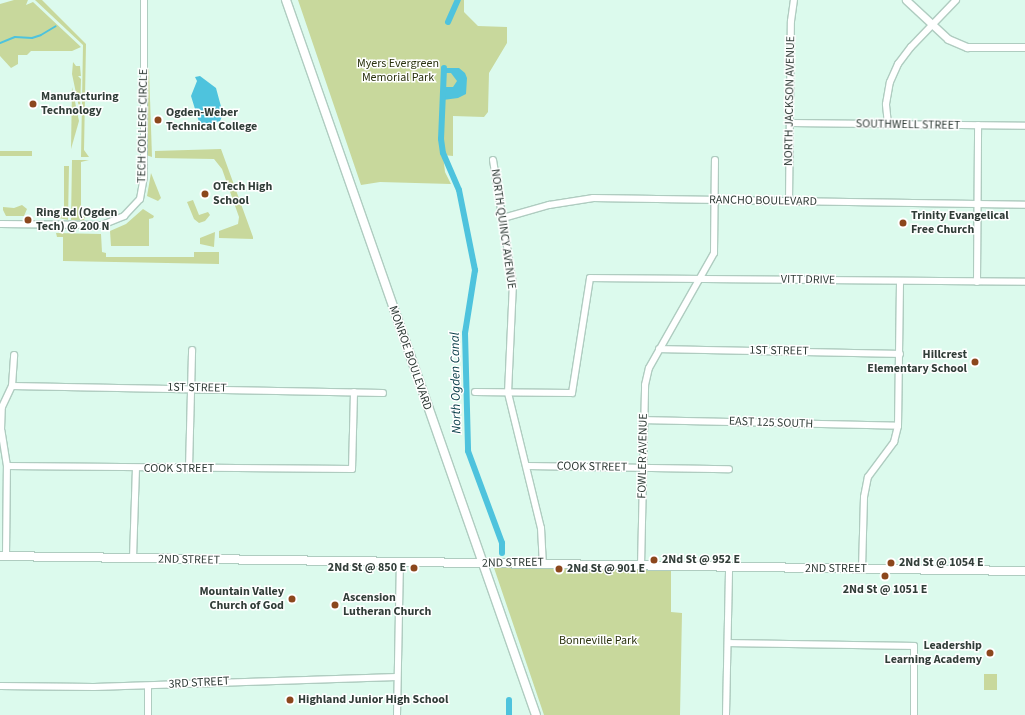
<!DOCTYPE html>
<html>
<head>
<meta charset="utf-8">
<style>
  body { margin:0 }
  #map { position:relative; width:1025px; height:715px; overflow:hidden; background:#dcfaed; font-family:"Source Sans 3",sans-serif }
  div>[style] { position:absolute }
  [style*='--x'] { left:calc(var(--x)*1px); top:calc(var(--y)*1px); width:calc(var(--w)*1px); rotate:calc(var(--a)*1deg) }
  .green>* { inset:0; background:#c8d89c; transform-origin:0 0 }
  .water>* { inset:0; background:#4ec3dd }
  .stream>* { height:2px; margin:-1px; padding:0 1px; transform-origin:1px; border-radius:1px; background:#4ec3dd }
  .canal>* { height:6px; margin:-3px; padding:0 3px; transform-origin:3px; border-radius:3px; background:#4ec3dd }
  .roads { filter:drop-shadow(1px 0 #afccc0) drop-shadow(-1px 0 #afccc0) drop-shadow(0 1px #afccc0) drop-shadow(0 -1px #afccc0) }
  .minor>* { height:6px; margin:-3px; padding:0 3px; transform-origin:3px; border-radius:3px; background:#fff }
  .tertiary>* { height:7px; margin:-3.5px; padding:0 3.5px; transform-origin:3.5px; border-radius:3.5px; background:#fff }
  .secondary>* { height:8px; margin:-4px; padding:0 4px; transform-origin:4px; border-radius:4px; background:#fff }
  .dots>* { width:11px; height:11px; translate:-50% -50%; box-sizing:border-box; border:2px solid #fff; border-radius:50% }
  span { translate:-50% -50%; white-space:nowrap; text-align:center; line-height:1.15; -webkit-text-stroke:3px #fff; paint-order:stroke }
  .park-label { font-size:12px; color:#2a320e }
  .poi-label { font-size:12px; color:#313d38; font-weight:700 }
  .left { translate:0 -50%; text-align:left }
  .right { translate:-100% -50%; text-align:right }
  .street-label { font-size:12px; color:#313d38 }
  .water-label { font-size:13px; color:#003843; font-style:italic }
</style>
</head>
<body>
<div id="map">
  <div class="green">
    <i style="clip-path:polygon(14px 0,28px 0,26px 5px,33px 2px,81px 47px,72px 51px,31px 51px,27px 55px,18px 55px,18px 64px,11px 68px,0 56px,0 4px)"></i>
    <i style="clip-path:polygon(35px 0,42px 0,86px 44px,84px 150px,89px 157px,81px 157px,83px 45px)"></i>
    <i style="clip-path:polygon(298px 0,464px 0,464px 12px,478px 26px,507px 27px,507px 43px,489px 73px,488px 112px,484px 117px,453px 116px,453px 156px,443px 155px,445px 172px,451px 184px,380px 182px,361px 185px)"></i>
    <i style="clip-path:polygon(73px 62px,76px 66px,80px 66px,81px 76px,78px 76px,81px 79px,80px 112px,72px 74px)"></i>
    <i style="clip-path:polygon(149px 69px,152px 157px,146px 155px,146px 70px)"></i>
    <i style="clip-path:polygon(72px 87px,79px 121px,71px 149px)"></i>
    <i style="clip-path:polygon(221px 149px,253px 237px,253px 239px,219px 238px,219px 231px,238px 224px,239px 217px,222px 169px,214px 159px,155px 158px,155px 151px)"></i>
    <i style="left:0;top:151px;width:32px;height:5px"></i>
    <i style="clip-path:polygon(72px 160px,89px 160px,81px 162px,81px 216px,85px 216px,84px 221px,71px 220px)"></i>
    <i style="clip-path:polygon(64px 166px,69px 166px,68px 220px,59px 218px,59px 215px,64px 215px)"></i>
    <i style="clip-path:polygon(151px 173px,161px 198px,158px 201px,147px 196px)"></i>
    <i style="clip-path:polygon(193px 200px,199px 215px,208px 212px,210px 215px,205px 221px,199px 223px,194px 219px,187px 202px)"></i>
    <i style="clip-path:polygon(22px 205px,27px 209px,24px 216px,6px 216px,3px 210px,3px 207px,14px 208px)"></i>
    <i style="clip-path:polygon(143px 209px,154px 216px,153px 218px,149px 219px,149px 246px,111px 246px,110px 231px,126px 224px)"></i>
    <i style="clip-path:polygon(215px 232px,214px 247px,200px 244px,200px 238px)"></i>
    <i style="clip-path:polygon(56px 233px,101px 234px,102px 252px,106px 253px,106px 257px,194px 257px,194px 252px,219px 252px,219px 264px,63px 261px,63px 237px,57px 237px)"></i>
    <i style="clip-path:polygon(493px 565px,671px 569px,671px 612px,682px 613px,680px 715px,544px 715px)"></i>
    <i style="left:984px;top:674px;width:13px;height:16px"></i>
  </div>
  <div class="water">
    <i style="clip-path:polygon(444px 68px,459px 68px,465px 73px,467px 78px,466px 94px,458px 98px,443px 100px,443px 87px,453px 87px,457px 81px,451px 73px,444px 73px)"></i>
    <i style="clip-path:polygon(200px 76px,216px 88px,223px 114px,220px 121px,205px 125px,199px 122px,191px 96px,197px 81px,195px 77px)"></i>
  </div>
  <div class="stream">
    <i style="--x:0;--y:43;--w:16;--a:-22"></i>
    <i style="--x:15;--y:37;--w:17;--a:3"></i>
    <i style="--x:32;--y:38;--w:9;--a:-18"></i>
    <i style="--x:41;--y:35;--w:17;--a:-31"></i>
  </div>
  <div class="canal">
    <i style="--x:448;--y:22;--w:24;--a:-66"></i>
    <i style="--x:444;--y:68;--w:71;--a:92.4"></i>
    <i style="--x:441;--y:139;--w:14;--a:82"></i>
    <i style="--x:443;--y:153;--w:40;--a:66.6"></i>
    <i style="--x:459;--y:190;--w:82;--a:78.7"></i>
    <i style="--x:475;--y:270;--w:64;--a:99"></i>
    <i style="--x:465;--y:333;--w:118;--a:88.5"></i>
    <i style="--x:468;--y:451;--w:98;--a:69.7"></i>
    <i style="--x:502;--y:543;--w:10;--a:90"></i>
    <i style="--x:509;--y:700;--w:15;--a:90"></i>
  </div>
  <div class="roads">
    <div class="minor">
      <i style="--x:791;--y:123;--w:234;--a:0.7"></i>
      <i style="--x:888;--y:124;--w:20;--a:-96"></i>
      <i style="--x:886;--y:104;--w:22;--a:-80"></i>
      <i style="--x:890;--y:82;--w:20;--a:-66"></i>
      <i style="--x:898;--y:64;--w:21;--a:-53"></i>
      <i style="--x:911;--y:47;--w:65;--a:-46.2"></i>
      <i style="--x:493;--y:160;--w:125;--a:80.8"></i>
      <i style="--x:513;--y:283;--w:110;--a:92.6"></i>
      <i style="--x:508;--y:393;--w:139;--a:76.3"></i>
      <i style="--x:541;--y:528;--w:35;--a:87"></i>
      <i style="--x:789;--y:202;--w:181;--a:-89.4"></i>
      <i style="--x:791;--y:21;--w:21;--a:-82"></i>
      <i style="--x:503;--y:218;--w:48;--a:-15.8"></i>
      <i style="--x:549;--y:205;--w:45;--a:-9"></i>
      <i style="--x:593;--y:198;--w:432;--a:0.9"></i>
      <i style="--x:0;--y:224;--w:102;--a:0.6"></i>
      <i style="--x:102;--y:225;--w:24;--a:-22"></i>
      <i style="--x:124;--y:216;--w:23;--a:-47"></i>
      <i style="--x:140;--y:199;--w:22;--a:-80"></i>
      <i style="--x:144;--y:177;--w:177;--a:-90"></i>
      <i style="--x:977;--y:282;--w:157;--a:-89.6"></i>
      <i style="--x:659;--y:349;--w:241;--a:1.2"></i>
      <i style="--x:12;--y:386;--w:371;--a:1.1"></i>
      <i style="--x:475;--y:392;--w:97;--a:0.6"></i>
      <i style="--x:572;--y:393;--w:116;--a:-81.1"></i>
      <i style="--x:590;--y:278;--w:435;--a:0.5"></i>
      <i style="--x:643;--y:420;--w:255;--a:1.3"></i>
      <i style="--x:7;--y:466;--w:345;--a:0.5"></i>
      <i style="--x:352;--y:469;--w:77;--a:-88.5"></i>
      <i style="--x:528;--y:466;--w:201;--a:0.9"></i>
      <i style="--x:189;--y:468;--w:118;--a:-88.5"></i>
      <i style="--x:6;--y:556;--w:90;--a:-89.4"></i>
      <i style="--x:7;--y:466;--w:36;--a:-99"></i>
      <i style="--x:1;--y:430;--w:23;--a:-88"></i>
      <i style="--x:2;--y:407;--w:23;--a:-65"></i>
      <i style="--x:12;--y:386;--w:31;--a:-86"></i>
      <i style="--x:133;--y:558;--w:89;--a:-88.1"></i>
      <i style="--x:641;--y:566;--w:181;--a:-88.7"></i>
      <i style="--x:645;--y:385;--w:17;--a:-77"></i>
      <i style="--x:649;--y:368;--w:132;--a:-60.5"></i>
      <i style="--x:714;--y:253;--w:93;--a:-89.4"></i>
      <i style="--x:862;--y:569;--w:72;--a:-88.4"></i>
      <i style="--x:864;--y:497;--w:20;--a:-79"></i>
      <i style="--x:868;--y:477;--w:44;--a:-53.4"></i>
      <i style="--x:894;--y:442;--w:16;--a:-76"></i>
      <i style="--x:898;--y:426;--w:145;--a:-89.2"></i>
      <i style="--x:728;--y:643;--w:186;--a:0.9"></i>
      <i style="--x:914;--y:646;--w:69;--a:90"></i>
      <i style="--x:0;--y:686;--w:94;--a:0.6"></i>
      <i style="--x:94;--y:687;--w:303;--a:-1.9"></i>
      <i style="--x:148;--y:686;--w:29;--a:90"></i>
      <i style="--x:397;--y:715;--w:152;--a:-88.9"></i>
      <i style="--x:726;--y:715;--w:147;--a:-88.8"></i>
    </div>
    <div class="tertiary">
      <i style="--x:906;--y:0;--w:57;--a:42.9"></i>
      <i style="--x:948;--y:39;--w:21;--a:23"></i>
      <i style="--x:967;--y:47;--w:58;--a:0"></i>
    </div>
    <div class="secondary">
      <i style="--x:286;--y:0;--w:757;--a:70.73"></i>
      <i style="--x:0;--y:556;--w:1025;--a:0.84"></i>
    </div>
  </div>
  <div class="dots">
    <i style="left:33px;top:104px;background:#8c471d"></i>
    <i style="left:158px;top:120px;background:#8c471d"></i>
    <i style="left:205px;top:194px;background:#8c471d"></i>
    <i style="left:28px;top:220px;background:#8c471d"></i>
    <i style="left:903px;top:223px;background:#8c471d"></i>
    <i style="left:975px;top:362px;background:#8c471d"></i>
    <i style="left:654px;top:560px;background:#8c471d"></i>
    <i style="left:891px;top:563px;background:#8c471d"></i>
    <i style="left:414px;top:568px;background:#8c471d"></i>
    <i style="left:559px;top:569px;background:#8c471d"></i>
    <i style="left:885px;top:576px;background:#8c471d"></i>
    <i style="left:292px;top:599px;background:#8c471d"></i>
    <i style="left:335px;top:605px;background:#8c471d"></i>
    <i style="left:990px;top:653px;background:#8c471d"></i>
    <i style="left:290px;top:700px;background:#8c471d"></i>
  </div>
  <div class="park-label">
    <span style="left:398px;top:71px">Myers Evergreen<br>Memorial Park</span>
    <span style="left:598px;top:641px">Bonneville Park</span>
  </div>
  <div class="poi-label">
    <span class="left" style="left:41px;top:104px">Manufacturing<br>Technology</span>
    <span class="left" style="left:166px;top:120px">Ogden-Weber<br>Technical College</span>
    <span class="left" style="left:213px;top:194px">OTech High<br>School</span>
    <span class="left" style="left:36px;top:220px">Ring Rd (Ogden<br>Tech) @ 200 N</span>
    <span class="left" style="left:911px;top:223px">Trinity Evangelical<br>Free Church</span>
    <span class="right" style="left:967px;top:362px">Hillcrest<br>Elementary School</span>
    <span class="left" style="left:662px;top:560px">2Nd St @ 952 E</span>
    <span class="left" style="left:899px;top:563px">2Nd St @ 1054 E</span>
    <span class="right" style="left:406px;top:568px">2Nd St @ 850 E</span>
    <span class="left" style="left:567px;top:569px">2Nd St @ 901 E</span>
    <span style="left:885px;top:590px">2Nd St @ 1051 E</span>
    <span class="right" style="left:284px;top:599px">Mountain Valley<br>Church of God</span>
    <span class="left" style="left:343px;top:605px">Ascension<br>Lutheran Church</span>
    <span class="right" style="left:982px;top:653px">Leadership<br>Learning Academy</span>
    <span class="left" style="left:298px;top:700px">Highland Junior High School</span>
  </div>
  <div class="street-label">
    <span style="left:790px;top:101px;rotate:-89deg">NORTH JACKSON AVENUE</span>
    <span style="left:908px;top:125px;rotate:1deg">SOUTHWELL STREET</span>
    <span style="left:143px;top:126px;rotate:-89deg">TECH COLLEGE CIRCLE</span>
    <span style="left:763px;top:201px;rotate:1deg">RANCHO BOULEVARD</span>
    <span style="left:503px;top:229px;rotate:82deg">NORTH QUINCY AVENUE</span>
    <span style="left:808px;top:280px;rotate:1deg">VITT DRIVE</span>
    <span style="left:779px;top:351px;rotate:1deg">1ST STREET</span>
    <span style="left:410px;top:358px;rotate:71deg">MONROE BOULEVARD</span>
    <span style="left:197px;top:388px;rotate:1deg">1ST STREET</span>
    <span style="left:771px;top:423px;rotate:2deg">EAST 125 SOUTH</span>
    <span style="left:643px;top:456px;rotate:-89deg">FOWLER AVENUE</span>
    <span style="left:592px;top:467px;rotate:1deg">COOK STREET</span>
    <span style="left:179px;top:469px">COOK STREET</span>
    <span style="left:189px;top:560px;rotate:1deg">2ND STREET</span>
    <span style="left:513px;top:563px;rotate:-1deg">2ND STREET</span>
    <span style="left:836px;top:569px">2ND STREET</span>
    <span style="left:199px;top:683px;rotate:-3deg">3RD STREET</span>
  </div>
  <div class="water-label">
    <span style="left:456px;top:383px;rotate:-91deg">North Ogden Canal</span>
  </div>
</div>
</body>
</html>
